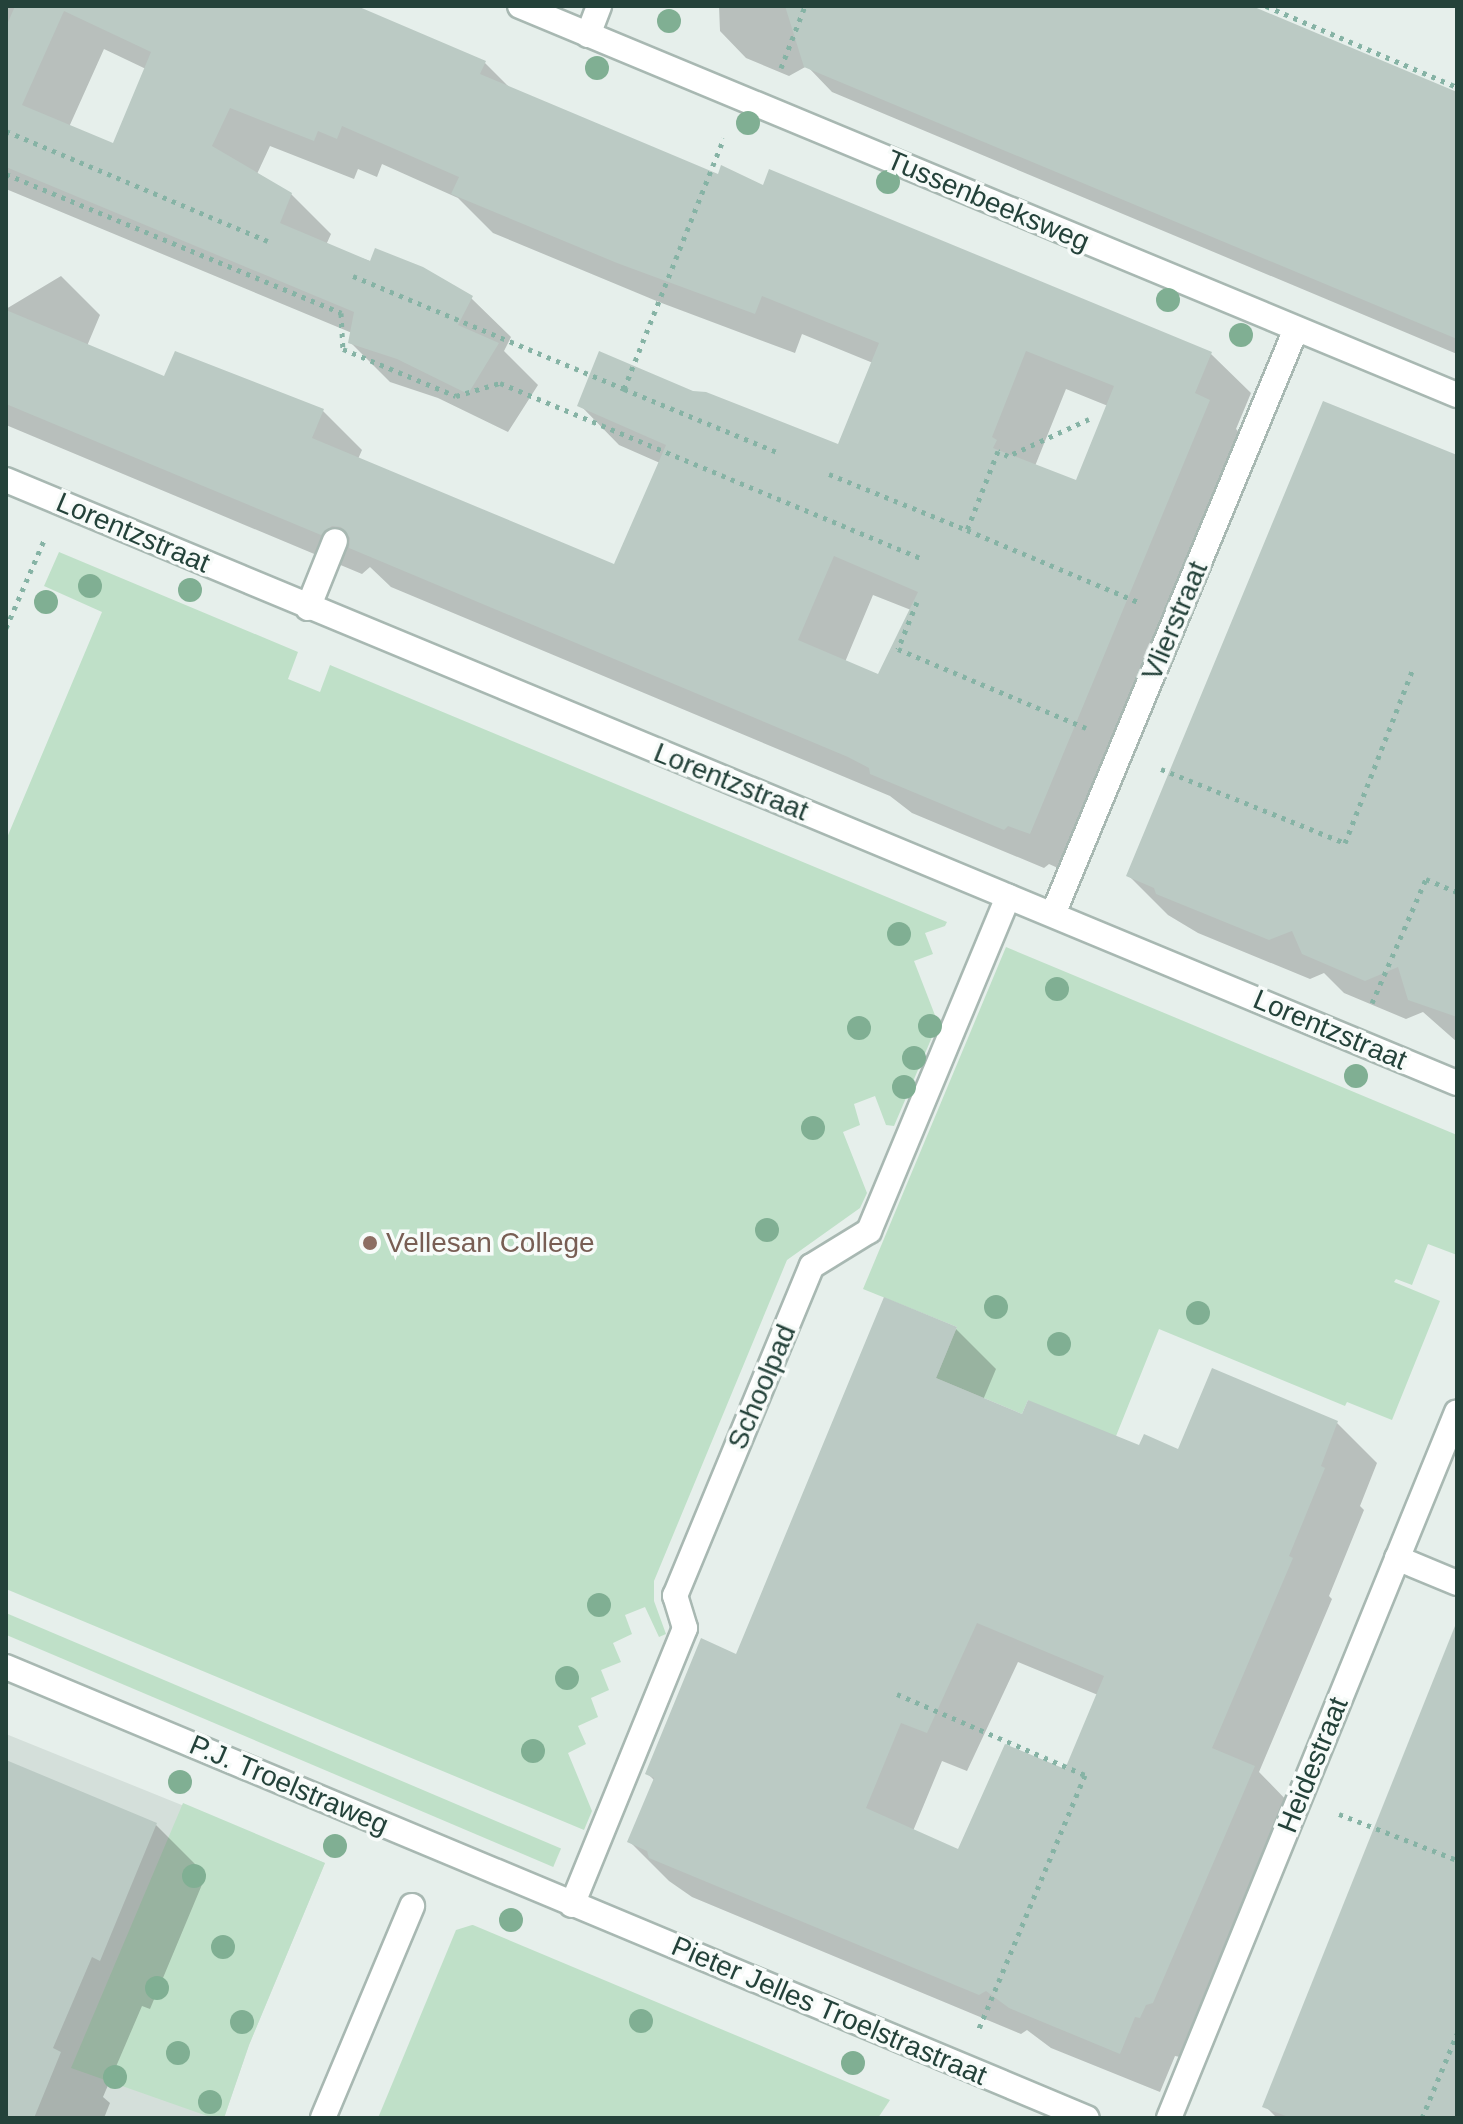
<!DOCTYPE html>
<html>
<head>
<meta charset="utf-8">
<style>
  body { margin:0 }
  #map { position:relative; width:1463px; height:2124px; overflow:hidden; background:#e6efeb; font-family:Arial,sans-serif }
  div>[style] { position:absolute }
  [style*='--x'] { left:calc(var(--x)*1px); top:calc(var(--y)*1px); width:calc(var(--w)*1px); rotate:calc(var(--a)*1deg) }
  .built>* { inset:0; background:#d4dfda }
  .green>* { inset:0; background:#bfe0c8; transform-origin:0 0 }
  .shadow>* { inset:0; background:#0003 }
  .building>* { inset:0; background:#bbcac4 }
  .path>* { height:5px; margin-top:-2.5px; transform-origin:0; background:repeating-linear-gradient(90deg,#86b3a5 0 4px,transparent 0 10px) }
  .roads { filter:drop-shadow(2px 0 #a8b8b2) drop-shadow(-2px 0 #a8b8b2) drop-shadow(0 2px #a8b8b2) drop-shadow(0 -2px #a8b8b2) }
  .minor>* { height:24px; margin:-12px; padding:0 12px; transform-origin:12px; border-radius:12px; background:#fff }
  .trees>* { width:24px; height:24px; margin:-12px; border-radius:50%; background:#80af93 }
  .dots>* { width:22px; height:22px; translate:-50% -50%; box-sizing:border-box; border:4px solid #f7fbf9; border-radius:50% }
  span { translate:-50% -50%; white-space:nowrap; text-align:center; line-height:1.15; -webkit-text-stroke:7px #f7fbf9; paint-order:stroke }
  .street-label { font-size:28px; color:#24423a }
  .education-label { font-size:28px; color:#785e54 }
  .left { translate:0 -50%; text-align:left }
  .frame { position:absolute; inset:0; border:8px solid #24423a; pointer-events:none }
</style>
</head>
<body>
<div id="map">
  <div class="built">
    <i style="clip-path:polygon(6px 1734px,325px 1863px,249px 2045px,224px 2118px,6px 2118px)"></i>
  </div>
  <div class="green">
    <i style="clip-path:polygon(59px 552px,298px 652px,288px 679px,320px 692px,330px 665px,947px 922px,945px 926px,925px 933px,933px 954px,914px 961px,938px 1023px,894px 1126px,886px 1125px,875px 1096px,854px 1104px,860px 1125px,843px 1132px,867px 1193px,860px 1208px,787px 1260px,654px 1581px,654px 1601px,666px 1634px,659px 1637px,645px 1607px,625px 1615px,632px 1634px,613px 1643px,621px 1662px,601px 1670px,609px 1690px,591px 1698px,598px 1717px,578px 1726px,586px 1744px,568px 1753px,592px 1811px,584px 1830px,6px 1589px,6px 840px,102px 612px,44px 586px)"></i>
    <i style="clip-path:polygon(1006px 947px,1457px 1135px,1457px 1255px,1428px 1244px,1412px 1285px,1396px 1279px,1394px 1282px,1440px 1301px,1392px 1420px,1347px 1402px,1345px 1406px,1159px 1329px,1110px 1451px,1028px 1400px,1022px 1414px,936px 1378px,957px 1327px,863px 1289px)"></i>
    <i style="left:6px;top:1613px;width:603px;height:20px;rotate:23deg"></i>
    <i style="clip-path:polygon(183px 1803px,325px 1863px,249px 2045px,224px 2118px,213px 2118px,71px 2068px)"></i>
    <i style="clip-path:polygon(472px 1925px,473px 1925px,890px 2100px,878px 2118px,378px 2118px,456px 1930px)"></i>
  </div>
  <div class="shadow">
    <i style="clip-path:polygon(evenodd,6px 6px,349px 6px,485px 63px,512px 90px,719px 176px,764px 188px,1211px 354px,1251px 393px,1236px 429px,1248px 441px,1069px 873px,1049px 864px,1044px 868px,955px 831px,912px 813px,890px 796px,391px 587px,370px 567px,362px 574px,6px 425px,6px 309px,61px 276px,100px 315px,87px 346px,165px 378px,323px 411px,362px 450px,358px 459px,615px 566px,660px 463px,619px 445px,580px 405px,693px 393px,839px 446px,873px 363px,802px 334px,795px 353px,659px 302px,493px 233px,458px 198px,382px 164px,377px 177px,358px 169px,354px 179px,270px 146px,257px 174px,291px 194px,331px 234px,326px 245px,471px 298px,511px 337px,504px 351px,538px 385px,508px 432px,438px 398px,390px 382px,350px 342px,352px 333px,6px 189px,6px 6px,104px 49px,146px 69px,114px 146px,69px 127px,104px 49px,6px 6px,1066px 389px,1108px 406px,1077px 482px,1035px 466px,1066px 389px,6px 6px,873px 595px,911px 610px,879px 676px,845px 662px,873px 595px)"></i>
    <i style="clip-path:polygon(719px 6px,1243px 6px,1457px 96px,1457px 354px,832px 92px,807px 66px,789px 76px,746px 58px,720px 31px)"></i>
    <i style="clip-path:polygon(1457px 457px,1457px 1042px,1423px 1012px,1406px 1019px,1344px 993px,1324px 973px,1310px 979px,1198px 933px,1168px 915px,1129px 876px)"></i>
    <i style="clip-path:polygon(evenodd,956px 1329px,996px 1369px,983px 1400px,1023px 1417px,1140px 1448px,1179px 1452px,1337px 1423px,1377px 1463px,1360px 1506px,1364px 1510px,1329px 1596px,1332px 1599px,1259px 1772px,1294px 1808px,1193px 2043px,1185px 2045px,1180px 2057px,1175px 2056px,1160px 2092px,1051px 2048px,1027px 2030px,1021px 2034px,692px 1897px,669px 1881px,629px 1841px,655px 1781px,648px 1774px,737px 1657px,956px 1329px,1018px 1662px,1098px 1695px,1066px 1772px,959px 1851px,913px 1831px,942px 1761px,967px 1771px,1018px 1662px)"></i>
    <i style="clip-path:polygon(1453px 1636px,1457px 1637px,1457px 2118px,1277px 2118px,1265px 2106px)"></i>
    <i style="clip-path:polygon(6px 1762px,156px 1825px,206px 1875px,150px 2009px,142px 2006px,103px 2097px,110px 2103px,104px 2118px,6px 2118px)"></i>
  </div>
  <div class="building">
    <i style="clip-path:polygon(evenodd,15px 6px,357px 6px,486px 61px,480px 74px,718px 174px,721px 165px,763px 185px,769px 169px,1212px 352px,1195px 393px,1210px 400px,1030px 834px,1008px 826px,1004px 830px,913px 792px,870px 774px,869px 768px,848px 757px,349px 548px,350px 538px,341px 527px,332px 526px,321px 535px,6px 404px,6px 310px,164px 376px,175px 351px,324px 409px,312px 438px,614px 564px,666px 445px,577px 406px,599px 351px,693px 391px,706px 392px,838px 444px,879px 343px,762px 296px,755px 314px,617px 263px,451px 194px,459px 177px,342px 126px,337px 139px,318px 131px,314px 141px,230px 108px,212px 146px,292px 193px,280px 223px,370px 261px,375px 248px,423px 267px,473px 296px,458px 325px,499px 343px,468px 394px,397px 359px,348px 343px,354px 312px,6px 167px,6px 27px,15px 6px,64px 11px,151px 52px,113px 143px,22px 105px,64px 11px,15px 6px,1026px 351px,1114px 386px,1076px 480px,993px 448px,997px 440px,992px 437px,1026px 351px,15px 6px,834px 556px,918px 592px,878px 674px,798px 640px,834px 556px)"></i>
    <i style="clip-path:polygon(785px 6px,1252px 6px,1457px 92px,1457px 339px,804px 67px)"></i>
    <i style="clip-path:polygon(1323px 401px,1457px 455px,1457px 1017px,1408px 1000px,1398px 967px,1365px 981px,1302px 954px,1292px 931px,1269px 940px,1156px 894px,1154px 888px,1126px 876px)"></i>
    <i style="clip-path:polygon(evenodd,884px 1297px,957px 1327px,936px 1378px,1022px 1414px,1028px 1400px,1139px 1445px,1144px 1434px,1178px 1449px,1212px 1368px,1338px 1421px,1321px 1466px,1325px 1468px,1289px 1556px,1293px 1558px,1212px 1748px,1255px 1766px,1153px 2003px,1146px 2005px,1140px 2018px,1135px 2017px,1120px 2054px,1009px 2008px,986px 1991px,979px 1995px,649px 1858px,647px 1851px,627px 1842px,654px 1778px,645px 1774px,701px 1638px,736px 1654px,884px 1297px,977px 1623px,1104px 1676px,1065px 1769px,1005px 1744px,958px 1849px,866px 1808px,901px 1723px,927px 1733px,977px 1623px)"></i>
    <i style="clip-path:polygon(1455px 1626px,1457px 2118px,1291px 2118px,1262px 2107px)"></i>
    <i style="clip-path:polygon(6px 1760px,157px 1823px,100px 1961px,92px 1957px,53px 2048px,61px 2052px,34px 2118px,6px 2118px)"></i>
  </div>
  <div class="path">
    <i style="--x:1266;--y:6;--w:207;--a:23"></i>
    <i style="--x:781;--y:68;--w:66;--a:-68.8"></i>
    <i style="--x:6;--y:131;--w:284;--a:22.8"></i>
    <i style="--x:6;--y:174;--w:363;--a:22.5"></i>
    <i style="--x:341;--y:313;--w:36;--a:87"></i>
    <i style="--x:343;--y:349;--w:122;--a:22.6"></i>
    <i style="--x:456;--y:396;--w:46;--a:-16.5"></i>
    <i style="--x:500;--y:383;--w:458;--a:22.6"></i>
    <i style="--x:353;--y:276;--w:294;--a:22.6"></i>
    <i style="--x:624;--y:389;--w:270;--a:-68.3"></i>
    <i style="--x:624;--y:389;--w:168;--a:22.4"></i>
    <i style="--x:1089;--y:419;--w:89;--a:155.4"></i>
    <i style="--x:1008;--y:456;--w:11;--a:-153"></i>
    <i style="--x:998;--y:451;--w:85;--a:111.4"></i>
    <i style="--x:967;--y:530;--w:186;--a:22.8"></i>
    <i style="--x:829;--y:474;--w:149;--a:22.1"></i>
    <i style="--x:917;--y:602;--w:51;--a:112"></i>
    <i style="--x:898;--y:649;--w:204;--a:22.8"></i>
    <i style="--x:6;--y:628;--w:96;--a:-66.6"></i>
    <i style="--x:1161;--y:769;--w:198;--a:21.9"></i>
    <i style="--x:1345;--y:843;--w:185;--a:-68.7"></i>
    <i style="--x:1372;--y:1003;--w:135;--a:-66.5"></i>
    <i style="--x:1426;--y:879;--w:34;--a:23"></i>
    <i style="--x:897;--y:1694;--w:205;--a:23.3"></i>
    <i style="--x:1085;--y:1775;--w:275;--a:112.7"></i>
    <i style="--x:1339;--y:1814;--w:127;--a:21.3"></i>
    <i style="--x:1422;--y:2118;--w:91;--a:-67.4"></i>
  </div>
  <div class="roads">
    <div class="minor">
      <i style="--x:520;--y:6;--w:1015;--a:22.55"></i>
      <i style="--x:588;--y:35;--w:31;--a:-69"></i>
      <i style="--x:6;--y:480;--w:1571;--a:22.57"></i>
      <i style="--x:308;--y:608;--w:72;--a:-68.1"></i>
      <i style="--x:1053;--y:914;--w:633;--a:-67.44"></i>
      <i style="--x:1397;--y:1558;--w:65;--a:22.6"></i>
      <i style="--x:6;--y:1667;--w:1171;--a:22.65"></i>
      <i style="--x:572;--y:1905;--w:299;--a:-67.8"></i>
      <i style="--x:685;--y:1628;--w:34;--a:-107"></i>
      <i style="--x:675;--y:1596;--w:357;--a:-67.5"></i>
      <i style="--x:812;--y:1266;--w:67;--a:-31.6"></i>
      <i style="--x:869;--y:1231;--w:362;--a:-67.4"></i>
      <i style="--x:323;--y:2118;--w:230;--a:-67.2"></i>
      <i style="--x:1169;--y:2118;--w:762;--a:-67.81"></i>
    </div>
  </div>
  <div class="trees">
    <i style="left:669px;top:21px"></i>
    <i style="left:597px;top:68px"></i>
    <i style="left:748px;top:123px"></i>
    <i style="left:888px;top:182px"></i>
    <i style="left:1168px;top:300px"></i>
    <i style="left:1241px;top:335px"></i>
    <i style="left:90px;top:586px"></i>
    <i style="left:190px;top:590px"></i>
    <i style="left:46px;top:602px"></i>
    <i style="left:899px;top:934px"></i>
    <i style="left:1057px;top:989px"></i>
    <i style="left:930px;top:1026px"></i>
    <i style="left:859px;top:1028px"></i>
    <i style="left:914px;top:1058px"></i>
    <i style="left:1356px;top:1076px"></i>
    <i style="left:904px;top:1087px"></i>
    <i style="left:813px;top:1128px"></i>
    <i style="left:767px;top:1230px"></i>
    <i style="left:996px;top:1307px"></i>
    <i style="left:1198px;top:1313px"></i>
    <i style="left:1059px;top:1344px"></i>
    <i style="left:599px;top:1605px"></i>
    <i style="left:567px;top:1678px"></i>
    <i style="left:533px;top:1751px"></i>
    <i style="left:180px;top:1782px"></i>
    <i style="left:335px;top:1846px"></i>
    <i style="left:194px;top:1876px"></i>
    <i style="left:511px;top:1920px"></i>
    <i style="left:223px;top:1947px"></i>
    <i style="left:157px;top:1988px"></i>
    <i style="left:641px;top:2021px"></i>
    <i style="left:242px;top:2022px"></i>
    <i style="left:178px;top:2053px"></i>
    <i style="left:853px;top:2063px"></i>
    <i style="left:115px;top:2077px"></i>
    <i style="left:210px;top:2102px"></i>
  </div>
  <div class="dots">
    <i style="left:370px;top:1243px;background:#8d6e63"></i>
  </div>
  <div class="street-label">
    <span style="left:988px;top:201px;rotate:23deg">Tussenbeeksweg</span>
    <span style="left:133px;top:533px;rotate:23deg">Lorentzstraat</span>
    <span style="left:1175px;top:621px;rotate:-67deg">Vlierstraat</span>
    <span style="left:731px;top:782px;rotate:22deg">Lorentzstraat</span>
    <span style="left:1330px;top:1030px;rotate:23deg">Lorentzstraat</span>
    <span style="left:762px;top:1387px;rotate:-67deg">Schoolpad</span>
    <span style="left:1313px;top:1765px;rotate:-68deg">Heidestraat</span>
    <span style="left:289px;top:1785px;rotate:23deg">P.J. Troelstraweg</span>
    <span style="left:829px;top:2011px;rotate:23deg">Pieter Jelles Troelstrastraat</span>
  </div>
  <div class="education-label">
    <span class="left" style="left:386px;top:1243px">Vellesan College</span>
  </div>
  <div class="frame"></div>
</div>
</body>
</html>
